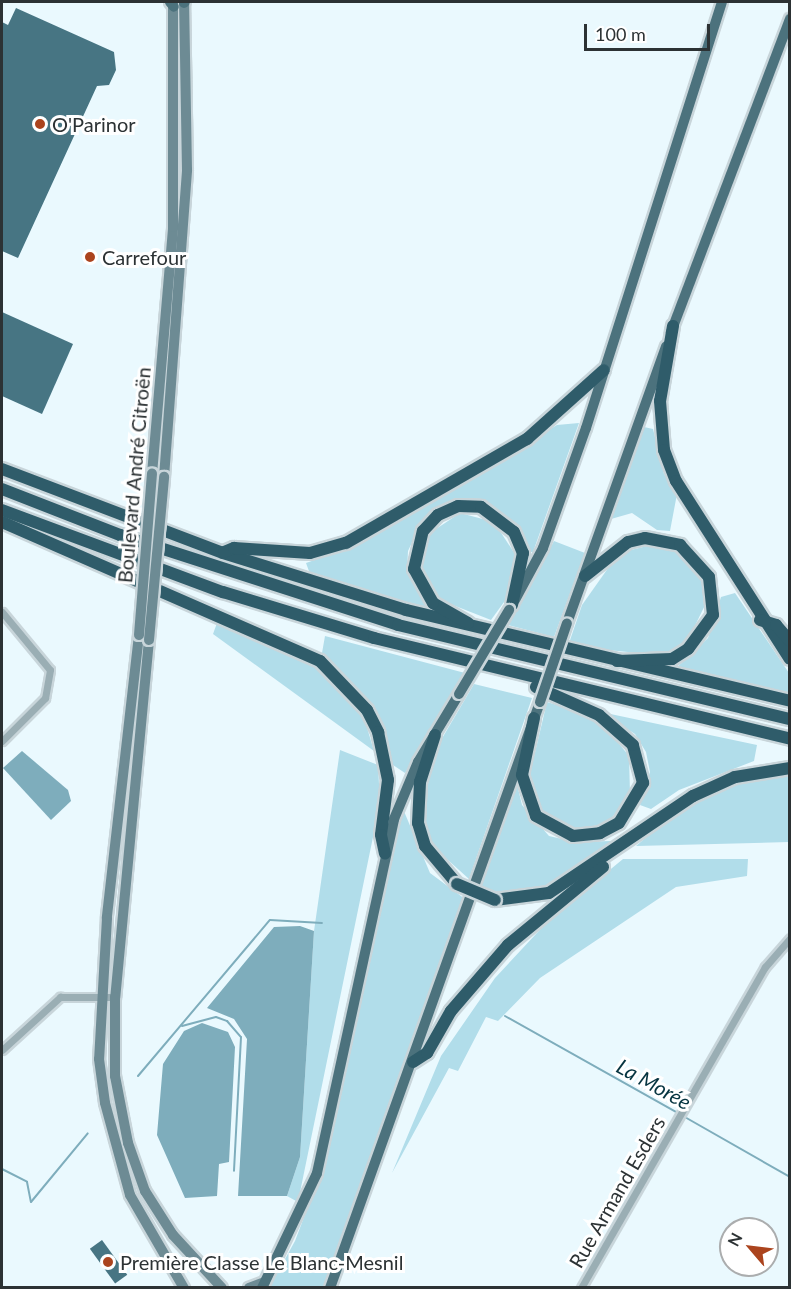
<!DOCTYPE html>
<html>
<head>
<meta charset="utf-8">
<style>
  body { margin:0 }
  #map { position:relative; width:791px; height:1289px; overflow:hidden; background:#eaf9fe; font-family:Lato,sans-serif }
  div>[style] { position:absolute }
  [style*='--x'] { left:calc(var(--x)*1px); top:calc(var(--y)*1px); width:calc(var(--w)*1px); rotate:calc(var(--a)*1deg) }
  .green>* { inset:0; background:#b1ddea }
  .water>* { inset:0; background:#7eadbc }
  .stream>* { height:2px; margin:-1px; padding:0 1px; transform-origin:1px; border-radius:1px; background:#7eadbc }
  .building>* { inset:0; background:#477583; transform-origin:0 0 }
  .roads { filter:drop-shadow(2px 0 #c8d5da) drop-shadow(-2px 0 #c8d5da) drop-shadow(0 2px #c8d5da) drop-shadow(0 -2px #c8d5da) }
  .minor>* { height:7px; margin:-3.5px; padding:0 3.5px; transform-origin:3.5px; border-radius:3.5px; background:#9aaeb4 }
  .secondary>* { height:10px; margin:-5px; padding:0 5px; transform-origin:5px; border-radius:5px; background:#6d8b94 }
  .primary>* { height:10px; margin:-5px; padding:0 5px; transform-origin:5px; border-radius:5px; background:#4c727d }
  .motorway>* { height:12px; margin:-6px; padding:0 6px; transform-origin:6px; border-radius:6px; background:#2f5c6a }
  .bridges { filter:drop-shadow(2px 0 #c8d5da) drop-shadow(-2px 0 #c8d5da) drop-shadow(0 2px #c8d5da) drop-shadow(0 -2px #c8d5da) }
  .secondary-bridge>* { height:10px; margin:-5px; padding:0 5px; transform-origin:5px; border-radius:5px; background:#6d8b94 }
  .primary-bridge>* { height:10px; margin:-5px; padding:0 5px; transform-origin:5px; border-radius:5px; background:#4c727d }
  .motorway-bridge>* { height:12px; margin:-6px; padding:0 6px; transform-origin:6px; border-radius:6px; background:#2f5c6a }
  .dots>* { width:16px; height:16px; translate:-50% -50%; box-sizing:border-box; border:3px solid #fff; border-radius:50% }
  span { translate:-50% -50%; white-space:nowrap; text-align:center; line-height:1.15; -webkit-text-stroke:6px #fff; paint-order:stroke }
  .poi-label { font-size:20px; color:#2c3234 }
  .left { translate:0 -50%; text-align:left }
  .street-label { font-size:20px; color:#2c3234 }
  .water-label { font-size:21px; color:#063440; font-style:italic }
  .frame { position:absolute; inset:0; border:3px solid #2c3234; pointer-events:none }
  .north { position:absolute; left:719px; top:1217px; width:60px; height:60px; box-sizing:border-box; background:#fff; border:2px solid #abadae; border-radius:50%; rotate:298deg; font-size:16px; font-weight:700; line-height:24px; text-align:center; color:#2c3234 }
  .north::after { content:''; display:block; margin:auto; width:21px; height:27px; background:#ab441e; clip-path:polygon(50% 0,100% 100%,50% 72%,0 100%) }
  .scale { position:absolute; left:584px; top:24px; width:126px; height:27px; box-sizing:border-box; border:3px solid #2c3234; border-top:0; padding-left:8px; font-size:18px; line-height:21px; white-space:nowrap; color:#2c3234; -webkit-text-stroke:4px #fff; paint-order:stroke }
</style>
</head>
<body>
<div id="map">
  <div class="green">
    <i style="clip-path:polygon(579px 423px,533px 552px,527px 552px,517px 527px,500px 511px,479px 502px,419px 527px,408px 551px,407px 571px,427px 608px,310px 574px,306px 563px,352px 547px,557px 425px)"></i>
    <i style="clip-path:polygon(644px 427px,653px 429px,664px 474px,677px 494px,670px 531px,657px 530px,632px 513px,611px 519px)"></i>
    <i style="clip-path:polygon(460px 513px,494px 522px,515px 554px,512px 591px,491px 620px,435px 598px,420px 566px,430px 533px)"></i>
    <i style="clip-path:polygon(554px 541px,585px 553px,554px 637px,508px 625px)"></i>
    <i style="clip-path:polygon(651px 545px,673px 549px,703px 580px,707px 601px,689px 638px,669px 652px,648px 654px,568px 646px,582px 605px,611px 564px,631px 550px)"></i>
    <i style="clip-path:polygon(735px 593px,789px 673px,789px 696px,673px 671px,708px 638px,721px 597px)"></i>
    <i style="clip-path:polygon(217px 623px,317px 664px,362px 711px,374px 751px,213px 634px)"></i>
    <i style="clip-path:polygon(325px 636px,465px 673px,405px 773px,393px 765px,372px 706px,322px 653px)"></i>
    <i style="clip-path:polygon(474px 684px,532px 698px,469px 879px,429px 843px,422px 816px,434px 752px)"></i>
    <i style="clip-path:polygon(547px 702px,577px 711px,607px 729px,629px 756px,630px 793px,608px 823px,574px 830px,540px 812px,528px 782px)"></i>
    <i style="clip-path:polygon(601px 712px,757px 745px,754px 761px,679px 790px,651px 809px,640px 805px,650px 772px,646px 752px,635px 734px)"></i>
    <i style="clip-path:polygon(340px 750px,378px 765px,380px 803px,298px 1202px,287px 1196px,300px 1157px,314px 931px)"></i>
    <i style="clip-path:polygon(789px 775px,789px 842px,636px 846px,677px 811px,735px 784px)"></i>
    <i style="clip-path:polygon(516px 780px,522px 805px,549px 836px,575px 842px,612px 841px,548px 886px,496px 894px,478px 888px)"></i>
    <i style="clip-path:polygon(403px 809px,430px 873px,465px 899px,325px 1287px,269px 1288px,295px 1241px,323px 1167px)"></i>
    <i style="clip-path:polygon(623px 859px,748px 859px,747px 876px,676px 887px,540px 978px,498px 1021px,486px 1017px,458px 1071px,449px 1068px,392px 1173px,441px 1056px,495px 978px,549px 920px)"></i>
  </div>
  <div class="water">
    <i style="clip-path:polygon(22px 751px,68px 790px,71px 801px,51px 820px,3px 768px)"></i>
    <i style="clip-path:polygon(300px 926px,314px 931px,300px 1157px,287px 1196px,238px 1196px,247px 1039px,234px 1019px,207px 1008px,274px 927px)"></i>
    <i style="clip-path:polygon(202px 1023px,228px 1032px,235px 1047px,229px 1162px,219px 1164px,217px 1196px,185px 1198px,157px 1135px,163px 1064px,184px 1031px)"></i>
  </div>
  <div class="stream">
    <i style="--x:505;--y:1016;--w:198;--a:29.3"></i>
    <i style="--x:182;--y:1026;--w:35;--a:-15"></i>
    <i style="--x:216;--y:1017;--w:12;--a:20"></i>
    <i style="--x:227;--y:1021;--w:21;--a:49"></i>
    <i style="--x:241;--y:1037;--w:134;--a:93"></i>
    <i style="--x:138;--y:1076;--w:204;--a:-49.8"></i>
    <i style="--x:270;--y:920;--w:52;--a:3.3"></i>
    <i style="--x:683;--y:1116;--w:123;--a:29.7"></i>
    <i style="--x:2;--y:1169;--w:28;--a:27"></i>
    <i style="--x:27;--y:1182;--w:20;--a:79"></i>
    <i style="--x:31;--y:1202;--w:89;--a:-50.4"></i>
  </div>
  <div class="building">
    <i style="clip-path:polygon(16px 8px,114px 52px,116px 70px,109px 85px,97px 86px,18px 258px,2px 251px,2px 22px,8px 25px)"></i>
    <i style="clip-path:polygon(2px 312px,73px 344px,42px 414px,2px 396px)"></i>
    <i style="left:102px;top:1240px;width:43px;height:15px;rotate:54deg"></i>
  </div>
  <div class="roads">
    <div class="minor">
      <i style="--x:2;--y:612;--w:75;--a:50.4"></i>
      <i style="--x:50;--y:670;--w:28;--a:100"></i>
      <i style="--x:45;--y:698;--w:61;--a:135"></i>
      <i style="--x:2;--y:1050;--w:79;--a:-42.4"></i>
      <i style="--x:60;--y:997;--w:55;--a:0"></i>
      <i style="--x:581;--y:1288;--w:370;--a:-60.2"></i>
      <i style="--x:765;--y:967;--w:38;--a:-49"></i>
    </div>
    <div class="secondary">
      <i style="--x:152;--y:474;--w:248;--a:-85.1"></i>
      <i style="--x:173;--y:227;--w:225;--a:-90"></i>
      <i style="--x:164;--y:477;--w:308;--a:-85.7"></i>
      <i style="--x:187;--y:170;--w:168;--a:-91"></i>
      <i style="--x:139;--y:635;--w:285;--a:96.5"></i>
      <i style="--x:107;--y:918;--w:141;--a:93.2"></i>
      <i style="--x:99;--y:1059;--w:44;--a:82.2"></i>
      <i style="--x:105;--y:1103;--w:95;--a:74.8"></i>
      <i style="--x:130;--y:1195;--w:108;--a:59.9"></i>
      <i style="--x:149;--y:640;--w:359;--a:95.4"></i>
      <i style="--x:115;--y:997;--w:79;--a:90"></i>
      <i style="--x:115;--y:1076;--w:68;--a:79"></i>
      <i style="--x:128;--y:1143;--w:51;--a:70.5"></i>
      <i style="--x:145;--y:1191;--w:52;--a:57.5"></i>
      <i style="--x:173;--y:1235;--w:72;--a:47.2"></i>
      <i style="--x:249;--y:1288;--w:17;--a:-21"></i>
    </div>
    <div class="primary">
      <i style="--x:170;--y:2;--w:6;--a:51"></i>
      <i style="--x:184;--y:3;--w:1;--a:-45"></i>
      <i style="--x:671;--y:332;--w:335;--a:-69.2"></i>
      <i style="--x:515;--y:600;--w:59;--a:-61.7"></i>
      <i style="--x:543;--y:548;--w:127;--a:-70.3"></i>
      <i style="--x:586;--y:428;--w:447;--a:-72.3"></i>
      <i style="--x:567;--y:623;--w:294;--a:-70.3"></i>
      <i style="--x:262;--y:1288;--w:127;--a:-64.4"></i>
      <i style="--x:317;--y:1173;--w:362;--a:-77.7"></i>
      <i style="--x:394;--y:819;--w:62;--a:-67.2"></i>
      <i style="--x:418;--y:762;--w:79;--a:-58.9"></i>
      <i style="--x:330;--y:1288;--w:622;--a:-70.28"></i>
    </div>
    <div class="motorway">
      <i style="--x:673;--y:326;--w:76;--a:99.8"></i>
      <i style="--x:660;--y:401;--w:49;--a:85.3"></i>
      <i style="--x:664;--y:450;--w:33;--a:69"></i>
      <i style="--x:676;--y:481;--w:211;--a:57.4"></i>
      <i style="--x:2;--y:469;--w:236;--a:20.8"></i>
      <i style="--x:223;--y:553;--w:192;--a:17.3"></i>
      <i style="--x:406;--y:610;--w:395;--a:13.3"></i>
      <i style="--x:2;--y:489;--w:127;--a:21.3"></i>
      <i style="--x:120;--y:535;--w:292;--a:17.9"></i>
      <i style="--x:398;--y:625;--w:403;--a:13.5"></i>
      <i style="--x:2;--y:510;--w:236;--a:20.4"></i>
      <i style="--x:223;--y:592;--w:158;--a:16.9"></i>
      <i style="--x:374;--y:638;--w:428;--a:13.6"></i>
      <i style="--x:2;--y:522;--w:347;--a:23.6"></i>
      <i style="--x:320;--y:661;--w:68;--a:46.2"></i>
      <i style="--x:367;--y:710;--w:25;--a:63"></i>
      <i style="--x:378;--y:732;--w:49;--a:78.2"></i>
      <i style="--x:388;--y:780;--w:55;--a:97.3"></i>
      <i style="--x:381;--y:835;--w:19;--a:78"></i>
      <i style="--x:224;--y:552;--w:11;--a:-22"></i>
      <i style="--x:234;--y:548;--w:76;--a:3.8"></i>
      <i style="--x:310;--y:553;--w:37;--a:-16"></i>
      <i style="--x:346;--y:543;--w:209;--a:-29.9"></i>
      <i style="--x:527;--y:439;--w:103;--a:-41.9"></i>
      <i style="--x:585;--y:576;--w:55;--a:-38.3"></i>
      <i style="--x:628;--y:542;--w:17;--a:-13"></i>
      <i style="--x:645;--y:538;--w:36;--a:11"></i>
      <i style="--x:680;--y:545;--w:43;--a:47.8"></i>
      <i style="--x:709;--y:577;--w:38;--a:84"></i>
      <i style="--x:713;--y:615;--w:42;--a:126.3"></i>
      <i style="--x:688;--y:649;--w:19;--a:148"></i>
      <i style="--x:672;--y:659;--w:55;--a:177.9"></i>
      <i style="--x:760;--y:620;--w:17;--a:17"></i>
      <i style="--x:776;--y:625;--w:21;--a:49"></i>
      <i style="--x:468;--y:623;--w:40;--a:-150.3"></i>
      <i style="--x:433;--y:603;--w:39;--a:-119"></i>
      <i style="--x:414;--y:569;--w:39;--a:-77"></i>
      <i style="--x:423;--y:531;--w:22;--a:-47"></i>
      <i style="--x:438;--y:515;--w:22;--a:-24"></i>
      <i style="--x:458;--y:506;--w:23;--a:2"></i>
      <i style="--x:481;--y:507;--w:41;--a:37.1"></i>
      <i style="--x:514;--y:532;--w:23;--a:67"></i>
      <i style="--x:523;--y:553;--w:53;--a:101.9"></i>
      <i style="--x:534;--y:718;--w:58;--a:101.9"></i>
      <i style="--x:522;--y:775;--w:43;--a:71.1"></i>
      <i style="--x:536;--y:816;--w:42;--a:28.4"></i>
      <i style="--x:573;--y:836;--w:27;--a:-6"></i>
      <i style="--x:600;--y:833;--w:21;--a:-28"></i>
      <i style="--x:619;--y:823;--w:47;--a:-59"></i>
      <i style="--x:643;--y:783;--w:39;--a:-105"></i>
      <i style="--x:633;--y:745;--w:45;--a:-138.6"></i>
      <i style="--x:599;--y:715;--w:69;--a:-156"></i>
      <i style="--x:435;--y:735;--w:49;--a:107.7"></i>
      <i style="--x:420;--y:782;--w:41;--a:92.8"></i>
      <i style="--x:418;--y:823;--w:24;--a:73"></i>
      <i style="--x:425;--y:846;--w:50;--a:49.9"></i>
      <i style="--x:495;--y:900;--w:54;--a:-7.4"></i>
      <i style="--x:549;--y:893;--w:174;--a:-34"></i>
      <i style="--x:693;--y:796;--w:46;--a:-24.3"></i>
      <i style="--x:735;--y:777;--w:56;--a:-9.3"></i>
      <i style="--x:413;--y:1062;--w:17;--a:-33"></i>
      <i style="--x:427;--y:1053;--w:48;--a:-60.3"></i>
      <i style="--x:451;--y:1011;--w:87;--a:-49.2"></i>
      <i style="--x:508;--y:945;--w:123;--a:-39.4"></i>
    </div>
  </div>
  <div class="bridges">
    <div class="secondary-bridge">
      <i style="--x:139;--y:635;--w:162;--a:-85.4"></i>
      <i style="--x:149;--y:640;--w:164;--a:-84.7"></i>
    </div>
    <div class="primary-bridge">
      <i style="--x:459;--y:694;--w:98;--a:-59.2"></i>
      <i style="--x:540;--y:702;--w:83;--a:-71.1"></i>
    </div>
    <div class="motorway-bridge">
      <i style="--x:457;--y:884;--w:41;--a:22.8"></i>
    </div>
  </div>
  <div class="dots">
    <i style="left:40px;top:124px;background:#ab441e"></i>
    <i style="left:90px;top:257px;background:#ab441e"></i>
    <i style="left:108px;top:1262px;background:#ab441e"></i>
  </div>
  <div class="poi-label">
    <span class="left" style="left:52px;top:124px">O'Parinor</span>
    <span class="left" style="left:102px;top:257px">Carrefour</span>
    <span class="left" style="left:120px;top:1262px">Première Classe Le Blanc-Mesnil</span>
  </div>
  <div class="street-label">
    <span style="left:134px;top:475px;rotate:-85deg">Boulevard André Citroën</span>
    <span style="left:617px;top:1192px;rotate:-60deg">Rue Armand Esders</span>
  </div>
  <div class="water-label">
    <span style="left:654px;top:1084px;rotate:29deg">La Morée</span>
  </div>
  <div class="frame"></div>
  <div class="north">N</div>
  <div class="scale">100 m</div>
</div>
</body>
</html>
